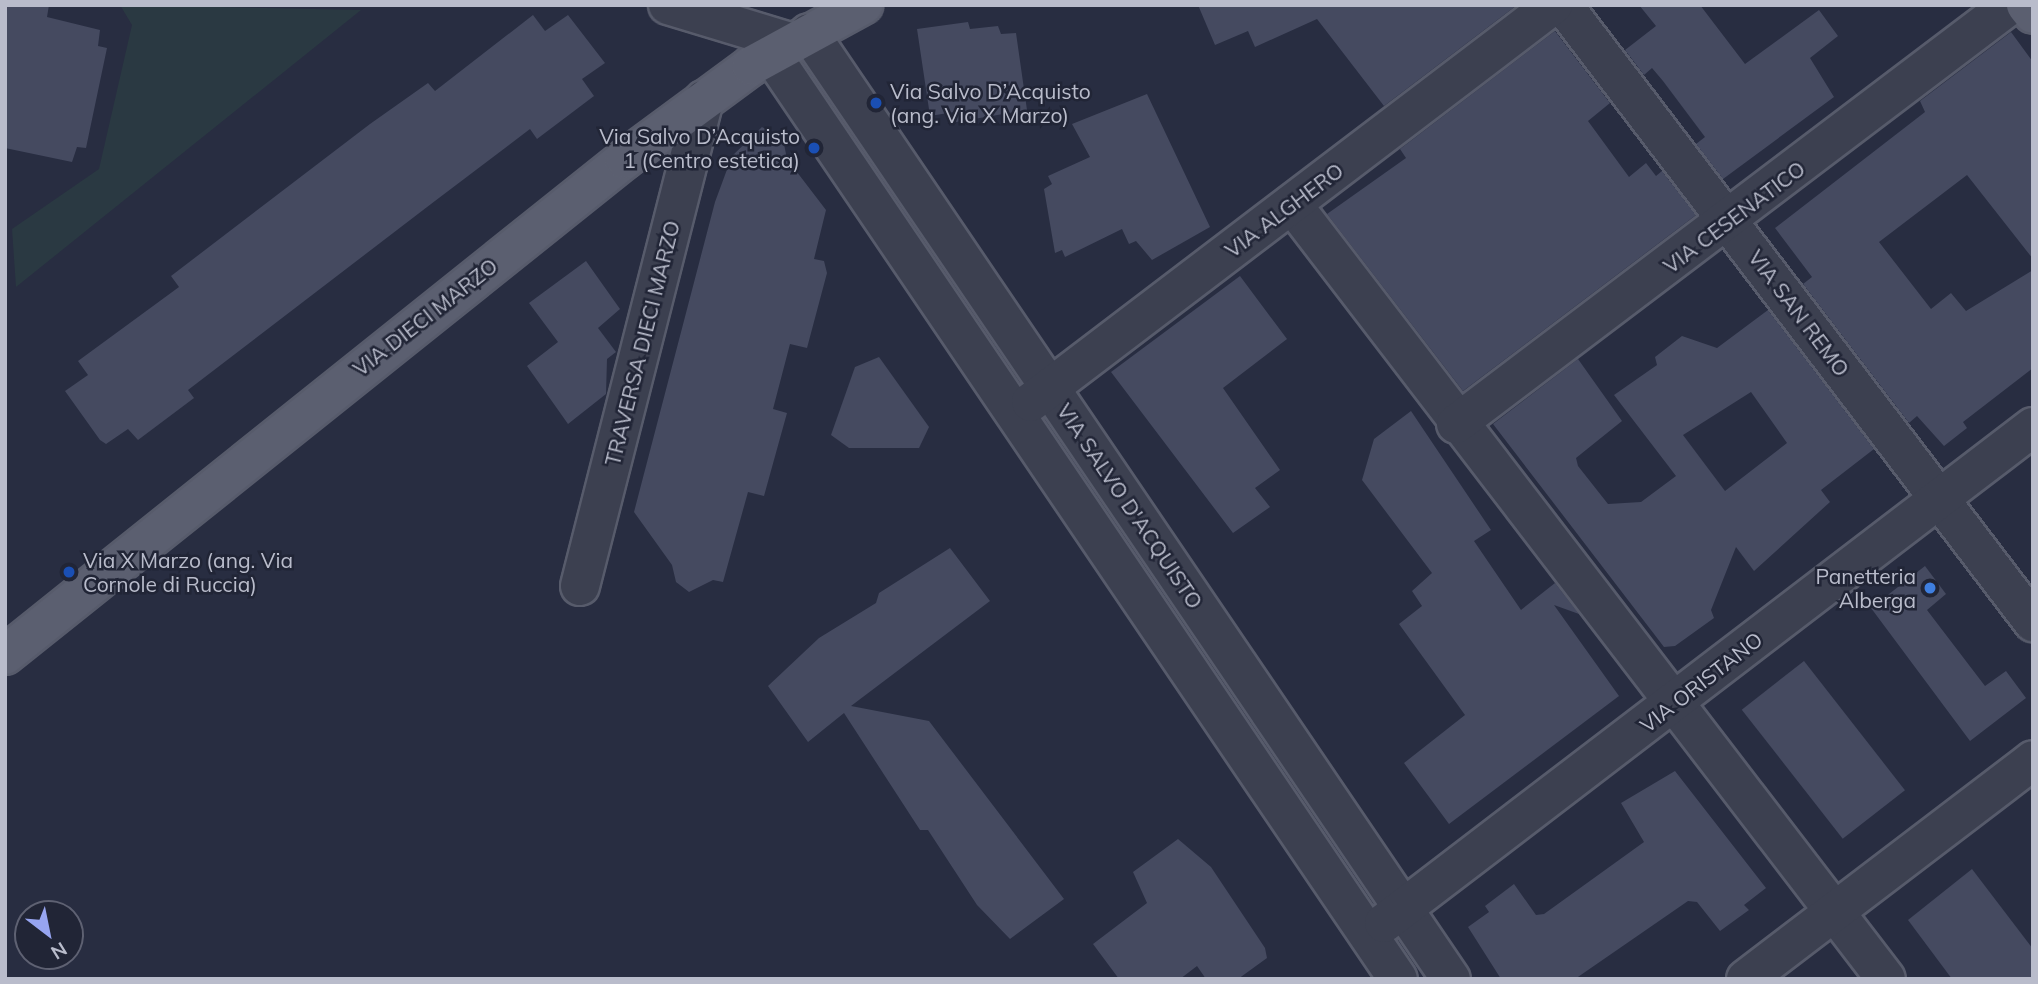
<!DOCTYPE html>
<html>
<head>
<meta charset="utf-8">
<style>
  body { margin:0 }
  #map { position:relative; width:2038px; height:984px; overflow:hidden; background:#282d41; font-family:Mulish,sans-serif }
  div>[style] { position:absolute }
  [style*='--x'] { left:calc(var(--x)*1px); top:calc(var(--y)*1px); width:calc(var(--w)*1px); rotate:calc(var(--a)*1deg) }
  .green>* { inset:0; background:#2a3942 }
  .building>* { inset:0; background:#454a60; transform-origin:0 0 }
  .roads { filter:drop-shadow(2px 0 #575b6b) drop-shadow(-2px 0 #575b6b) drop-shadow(0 2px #575b6b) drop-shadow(0 -2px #575b6b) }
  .minor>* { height:38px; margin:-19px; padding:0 19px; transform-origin:19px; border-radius:19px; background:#3c4050 }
  .major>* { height:38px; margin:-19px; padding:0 19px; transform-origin:19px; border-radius:19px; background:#5b5f70 }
  .dots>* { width:19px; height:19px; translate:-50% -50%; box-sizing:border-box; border:4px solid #212536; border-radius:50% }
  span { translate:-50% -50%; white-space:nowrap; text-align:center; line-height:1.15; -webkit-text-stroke:5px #212536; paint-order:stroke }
  .poi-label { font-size:21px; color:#b9bccb }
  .left { translate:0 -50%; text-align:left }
  .right { translate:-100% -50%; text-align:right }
  .street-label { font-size:21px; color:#b9bccb }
  .frame { position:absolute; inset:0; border:7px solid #b9bccb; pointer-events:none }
  .north { position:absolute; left:14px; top:900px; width:70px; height:70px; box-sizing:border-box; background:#212536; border:2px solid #5e6172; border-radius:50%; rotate:148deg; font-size:19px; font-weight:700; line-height:28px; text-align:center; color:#b9bccb }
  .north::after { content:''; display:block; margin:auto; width:24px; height:32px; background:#97a5f1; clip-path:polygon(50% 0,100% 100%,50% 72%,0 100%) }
</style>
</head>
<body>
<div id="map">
  <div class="green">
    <i style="clip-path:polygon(120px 5px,361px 10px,16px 287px,12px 229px,99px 169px,132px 25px)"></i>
  </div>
  <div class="building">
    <i style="clip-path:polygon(5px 5px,49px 5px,47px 17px,100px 30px,98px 46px,107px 48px,86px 148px,77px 147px,72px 162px,5px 148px)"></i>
    <i style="clip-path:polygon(1198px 5px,1517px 5px,1384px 106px,1317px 19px,1255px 47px,1248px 31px,1215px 45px)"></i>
    <i style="clip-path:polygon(1639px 5px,1700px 5px,1745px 64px,1819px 10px,1838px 36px,1810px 58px,1834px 97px,1723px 179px,1696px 144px,1705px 137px,1663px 81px,1652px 68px,1644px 75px,1625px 50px,1656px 26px)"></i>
    <i style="clip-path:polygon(533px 15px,545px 31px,568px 15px,605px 63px,582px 79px,594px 96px,537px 139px,530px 129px,431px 204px,188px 390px,194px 398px,138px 440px,128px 429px,106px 444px,100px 440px,65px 391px,88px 375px,78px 361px,179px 287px,171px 276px,370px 124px,428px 83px,435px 91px)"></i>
    <i style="clip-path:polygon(968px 22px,970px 29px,998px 26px,1001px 34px,1016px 33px,1027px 110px,956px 122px,954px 112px,930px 116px,917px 29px)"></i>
    <i style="clip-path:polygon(1555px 31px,1610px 103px,1588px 121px,1629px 177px,1646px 163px,1656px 176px,1662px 171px,1696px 215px,1463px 391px,1327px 214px,1406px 158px,1400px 149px)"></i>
    <i style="clip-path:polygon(2011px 32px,2033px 62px,2033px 259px,1967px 175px,1879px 242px,1931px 309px,1951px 293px,1966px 311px,2033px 270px,2033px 368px,1963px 422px,1967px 428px,1944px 446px,1917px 416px,1909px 423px,1803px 284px,1812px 277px,1775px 228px,1925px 112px,1920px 101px)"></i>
    <i style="clip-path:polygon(1147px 94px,1210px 227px,1152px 260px,1136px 241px,1129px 244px,1122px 229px,1065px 257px,1062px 250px,1055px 253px,1044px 189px,1052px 184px,1048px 176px,1090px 157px,1072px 124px)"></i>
    <i style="clip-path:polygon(762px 127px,783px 139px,787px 159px,826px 210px,814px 259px,824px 261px,827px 273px,807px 348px,790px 344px,773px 409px,787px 413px,764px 496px,748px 492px,723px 582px,713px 580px,689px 592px,676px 582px,672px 565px,634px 512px,715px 202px,732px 156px)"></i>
    <i style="clip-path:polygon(586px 261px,620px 309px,598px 328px,616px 352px,607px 359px,606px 394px,568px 424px,527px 366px,558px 342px,529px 303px)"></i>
    <i style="clip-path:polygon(1240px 276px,1287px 339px,1223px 388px,1280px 470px,1255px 488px,1270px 507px,1233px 533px,1111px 372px)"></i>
    <i style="clip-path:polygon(evenodd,1768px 310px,1874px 449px,1821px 490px,1830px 502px,1754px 571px,1736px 547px,1711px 610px,1714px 618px,1675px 646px,1664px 647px,1493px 424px,1578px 359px,1622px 421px,1576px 458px,1578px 466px,1608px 504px,1641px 502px,1676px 476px,1614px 395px,1657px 365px,1655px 357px,1682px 336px,1717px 348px,1768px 310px,1751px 392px,1787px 443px,1725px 491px,1683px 435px,1751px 392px)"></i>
    <i style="clip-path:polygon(879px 357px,929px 427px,919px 448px,849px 448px,831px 435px,855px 367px)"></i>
    <i style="clip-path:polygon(1411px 411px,1491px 530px,1474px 541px,1521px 610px,1555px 583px,1579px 614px,1554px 605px,1619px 696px,1449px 824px,1404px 763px,1465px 715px,1399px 624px,1422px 606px,1412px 591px,1432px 573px,1362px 480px,1374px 439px)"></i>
    <i style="clip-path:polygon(950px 548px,990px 601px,851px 706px,929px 721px,1064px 899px,1010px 939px,977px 905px,928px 830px,920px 830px,844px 713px,808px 742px,768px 686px,819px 638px,876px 603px,879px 593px)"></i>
    <i style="clip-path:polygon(1925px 566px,1946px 594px,1927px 610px,1985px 686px,2006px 671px,2026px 698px,1970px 741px,1871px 608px)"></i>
    <i style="left:1804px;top:661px;width:164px;height:79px;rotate:52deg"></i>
    <i style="clip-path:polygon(1675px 771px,1766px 888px,1744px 905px,1749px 910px,1720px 931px,1697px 902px,1688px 901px,1575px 979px,1501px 979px,1468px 927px,1489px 912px,1485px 906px,1514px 884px,1536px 915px,1544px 914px,1644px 842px,1621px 803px)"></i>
    <i style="clip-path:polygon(1178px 839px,1211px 867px,1265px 948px,1267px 958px,1238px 979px,1206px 979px,1197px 966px,1180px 979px,1119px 979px,1093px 944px,1147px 903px,1133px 872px)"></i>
    <i style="clip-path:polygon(1972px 869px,2033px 949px,2033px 979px,1952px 979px,1908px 920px)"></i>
  </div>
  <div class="roads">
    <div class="minor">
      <i style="--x:668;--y:5;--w:127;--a:16.9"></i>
      <i style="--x:1563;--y:5;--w:776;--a:52.7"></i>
      <i style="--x:809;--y:33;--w:1143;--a:55.84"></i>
      <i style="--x:771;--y:54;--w:1117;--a:55.87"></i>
      <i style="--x:1292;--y:204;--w:976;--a:52.53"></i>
      <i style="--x:1031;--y:402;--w:656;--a:-37.25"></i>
      <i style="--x:1456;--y:424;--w:695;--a:-37.1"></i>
      <i style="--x:580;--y:586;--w:502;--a:-75.69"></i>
      <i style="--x:1384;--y:923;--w:817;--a:-37.39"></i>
      <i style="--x:1746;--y:979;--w:361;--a:-37.3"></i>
    </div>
    <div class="major">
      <i style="--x:2026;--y:5;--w:11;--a:52"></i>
      <i style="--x:5;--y:655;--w:794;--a:-38.66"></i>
      <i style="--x:625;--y:159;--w:157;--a:-36.4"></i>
      <i style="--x:751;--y:66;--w:128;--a:-28.6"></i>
    </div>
  </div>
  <div class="dots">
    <i style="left:876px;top:103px;background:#1a4fb4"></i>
    <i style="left:814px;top:148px;background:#1a4fb4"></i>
    <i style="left:69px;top:572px;background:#1a4fb4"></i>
    <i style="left:1930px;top:588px;background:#3f7fe0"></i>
  </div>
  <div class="poi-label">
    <span class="left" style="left:890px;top:103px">Via Salvo D’Acquisto<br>(ang. Via X Marzo)</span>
    <span class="right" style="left:800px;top:148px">Via Salvo D’Acquisto<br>1 (Centro estetica)</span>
    <span class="left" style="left:83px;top:572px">Via X Marzo (ang. Via<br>Cornole di Ruccia)</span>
    <span class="right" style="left:1916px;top:588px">Panetteria<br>Alberga</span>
  </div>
  <div class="street-label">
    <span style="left:1284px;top:210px;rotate:-37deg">VIA ALGHERO</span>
    <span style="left:1734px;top:217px;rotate:-37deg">VIA CESENATICO</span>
    <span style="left:1799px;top:313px;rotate:53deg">VIA SAN REMO</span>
    <span style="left:425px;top:317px;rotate:-38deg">VIA DIECI MARZO</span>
    <span style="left:642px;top:343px;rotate:-76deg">TRAVERSA DIECI MARZO</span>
    <span style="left:1130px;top:506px;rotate:56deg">VIA SALVO D'ACQUISTO</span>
    <span style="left:1701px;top:682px;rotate:-38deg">VIA ORISTANO</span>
  </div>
  <div class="frame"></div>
  <div class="north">N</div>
</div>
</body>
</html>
